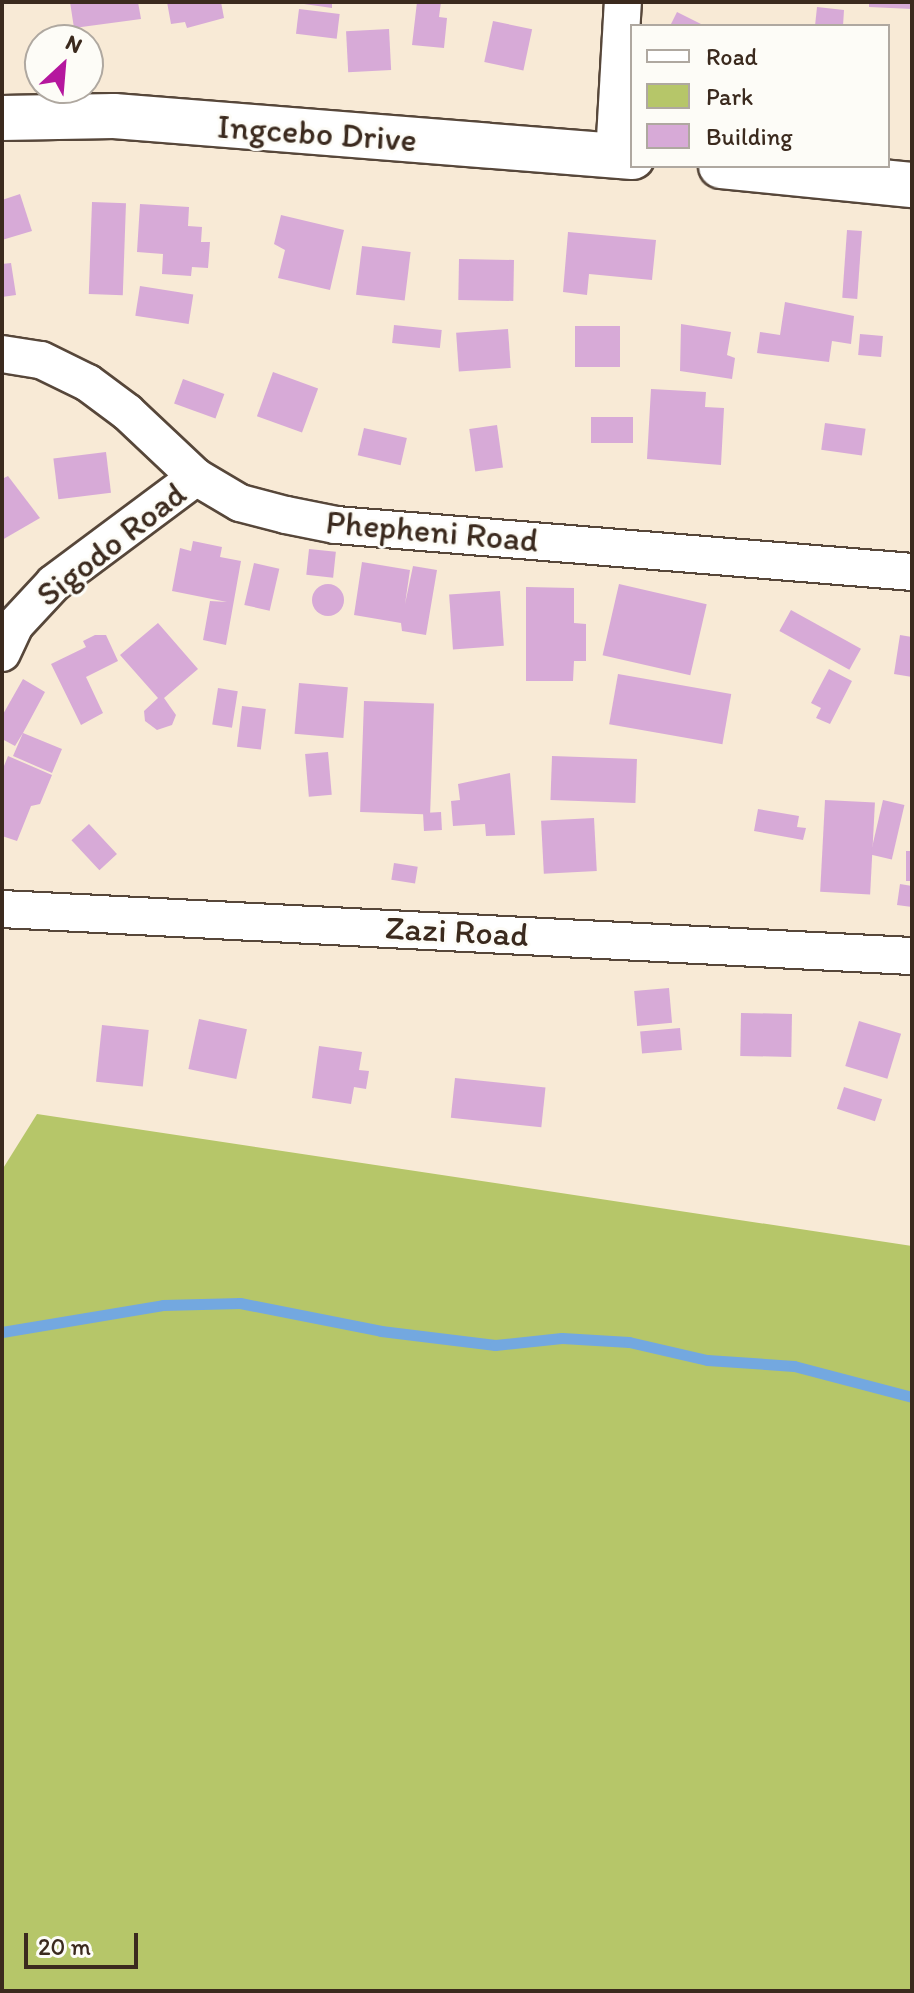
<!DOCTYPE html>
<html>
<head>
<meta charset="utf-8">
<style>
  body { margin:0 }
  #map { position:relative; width:914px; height:1993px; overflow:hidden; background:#f8ead6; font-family:Itim,sans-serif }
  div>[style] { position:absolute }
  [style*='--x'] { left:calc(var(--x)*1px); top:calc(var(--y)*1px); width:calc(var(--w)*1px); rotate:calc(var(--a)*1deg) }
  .green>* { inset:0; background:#b6c669 }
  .stream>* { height:11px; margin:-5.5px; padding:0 5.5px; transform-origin:5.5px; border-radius:5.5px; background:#73a8e0 }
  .building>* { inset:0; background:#d7aad7; transform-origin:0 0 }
  .round { border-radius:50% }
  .roads { filter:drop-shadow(2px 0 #57473a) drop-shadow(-2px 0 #57473a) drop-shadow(0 2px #57473a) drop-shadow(0 -2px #57473a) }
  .street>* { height:36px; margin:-18px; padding:0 18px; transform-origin:18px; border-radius:18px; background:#fff }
  .secondary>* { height:44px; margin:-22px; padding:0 22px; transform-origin:22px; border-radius:22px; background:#fff }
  span { translate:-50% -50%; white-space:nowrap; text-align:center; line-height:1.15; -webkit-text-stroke:6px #fdfcf7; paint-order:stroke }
  .street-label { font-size:34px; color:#3b2a1e }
  .frame { position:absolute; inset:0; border:4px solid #3b2a1e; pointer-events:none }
  .legend { position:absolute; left:630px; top:24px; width:260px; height:144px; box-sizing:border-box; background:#fdfcf7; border:2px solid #afa8a0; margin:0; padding:10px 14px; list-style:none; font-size:24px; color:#3b2a1e }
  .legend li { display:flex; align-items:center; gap:16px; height:40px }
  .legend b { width:40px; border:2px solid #afa8a0 }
  .north { position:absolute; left:24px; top:24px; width:80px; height:80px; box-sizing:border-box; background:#fdfcf7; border:2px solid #afa8a0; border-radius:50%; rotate:26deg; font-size:22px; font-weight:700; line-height:32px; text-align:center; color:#3b2a1e }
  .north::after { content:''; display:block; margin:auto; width:28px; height:36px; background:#b5179e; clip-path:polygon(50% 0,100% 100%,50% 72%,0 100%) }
  .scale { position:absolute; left:24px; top:1933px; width:114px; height:36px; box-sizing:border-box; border:4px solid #3b2a1e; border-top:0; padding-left:10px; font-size:24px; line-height:28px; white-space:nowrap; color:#3b2a1e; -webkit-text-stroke:6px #fdfcf7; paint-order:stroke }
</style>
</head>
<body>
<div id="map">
  <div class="green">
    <i style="clip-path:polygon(37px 1114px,912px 1246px,912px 1991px,2px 1991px,2px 1170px)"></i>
  </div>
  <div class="stream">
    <i style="--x:2;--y:1332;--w:163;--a:-9.5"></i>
    <i style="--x:163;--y:1305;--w:77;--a:-1.5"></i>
    <i style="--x:240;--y:1303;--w:144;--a:11.2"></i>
    <i style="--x:381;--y:1331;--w:115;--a:7"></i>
    <i style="--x:495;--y:1345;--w:67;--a:-6"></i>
    <i style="--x:562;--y:1338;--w:67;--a:3.4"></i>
    <i style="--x:629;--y:1342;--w:80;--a:13"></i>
    <i style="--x:707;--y:1360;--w:87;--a:3.9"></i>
    <i style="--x:794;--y:1366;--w:122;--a:14.7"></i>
  </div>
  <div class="building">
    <i style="clip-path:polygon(70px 2px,138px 2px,141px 19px,74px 28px)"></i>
    <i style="clip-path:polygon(167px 2px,221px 2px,224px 18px,187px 28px,185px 22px,171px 24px)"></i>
    <i style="clip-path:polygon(290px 2px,332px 2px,332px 8px)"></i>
    <i style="clip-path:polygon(417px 2px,441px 2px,439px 17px,447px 18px,444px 48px,412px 45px)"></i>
    <i style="clip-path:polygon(869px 2px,912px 2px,912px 9px,869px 7px)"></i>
    <i style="clip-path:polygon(817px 7px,844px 10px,843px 26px,815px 26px)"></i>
    <i style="left:299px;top:9px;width:41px;height:25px;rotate:7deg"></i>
    <i style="clip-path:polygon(677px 12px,705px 26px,670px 26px)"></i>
    <i style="left:493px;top:21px;width:40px;height:42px;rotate:12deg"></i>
    <i style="left:389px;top:29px;width:41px;height:43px;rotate:87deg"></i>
    <i style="clip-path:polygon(20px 194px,32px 231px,2px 240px,2px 200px)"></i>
    <i style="left:92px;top:202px;width:34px;height:92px;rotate:2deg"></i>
    <i style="clip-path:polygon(140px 204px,189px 207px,188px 226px,202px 227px,201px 242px,210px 242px,208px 268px,192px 267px,191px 276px,162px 274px,163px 254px,137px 252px)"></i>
    <i style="clip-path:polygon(281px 215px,344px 230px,330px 290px,278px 278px,285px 250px,274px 244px)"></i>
    <i style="left:847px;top:230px;width:15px;height:68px;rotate:4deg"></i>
    <i style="clip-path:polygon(568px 232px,656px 240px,652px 280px,589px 274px,587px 295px,563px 292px)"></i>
    <i style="left:362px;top:246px;width:49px;height:49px;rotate:7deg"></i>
    <i style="left:459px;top:259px;width:55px;height:41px;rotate:1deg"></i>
    <i style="clip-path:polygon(11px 263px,16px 295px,2px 297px,2px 264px)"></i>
    <i style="left:140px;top:286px;width:54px;height:30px;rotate:9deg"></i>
    <i style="clip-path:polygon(785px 302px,854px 316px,851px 344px,832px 341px,829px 362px,757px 353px,760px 332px,780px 335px)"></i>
    <i style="clip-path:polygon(681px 324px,731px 332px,727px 355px,735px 358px,732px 379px,680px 371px)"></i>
    <i style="left:394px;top:325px;width:48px;height:18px;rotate:6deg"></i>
    <i style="left:575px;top:326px;width:45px;height:41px"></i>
    <i style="left:508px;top:329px;width:39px;height:52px;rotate:86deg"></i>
    <i style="left:860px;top:334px;width:23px;height:21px;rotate:5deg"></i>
    <i style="left:273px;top:372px;width:48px;height:47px;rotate:20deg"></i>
    <i style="left:183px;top:379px;width:44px;height:26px;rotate:20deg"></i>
    <i style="clip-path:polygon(651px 389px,706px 392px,705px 407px,724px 408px,721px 465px,647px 459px)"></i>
    <i style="left:591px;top:417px;width:42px;height:26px"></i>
    <i style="left:825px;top:423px;width:41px;height:27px;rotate:8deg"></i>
    <i style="left:497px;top:425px;width:43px;height:28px;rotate:82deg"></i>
    <i style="left:364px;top:428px;width:44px;height:28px;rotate:13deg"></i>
    <i style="left:106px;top:452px;width:41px;height:53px;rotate:83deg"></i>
    <i style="clip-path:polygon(8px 476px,40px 518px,2px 540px,2px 479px)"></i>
    <i style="clip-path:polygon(193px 541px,222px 547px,220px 557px,241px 561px,226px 645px,203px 640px,210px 601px,227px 602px,172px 591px,180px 548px,191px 551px)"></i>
    <i style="left:309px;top:549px;width:27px;height:26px;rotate:6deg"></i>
    <i style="clip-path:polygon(362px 562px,410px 570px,405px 604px,413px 566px,437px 570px,426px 635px,402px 631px,401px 623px,354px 615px)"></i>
    <i style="left:254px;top:563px;width:26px;height:43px;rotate:13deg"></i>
    <i style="left:619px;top:584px;width:90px;height:73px;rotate:13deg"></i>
    <i class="round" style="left:312px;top:584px;width:32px;height:32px"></i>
    <i style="clip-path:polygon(526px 587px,574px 588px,574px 623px,586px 624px,586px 661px,574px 661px,573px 681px,526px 681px)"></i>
    <i style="left:500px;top:591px;width:55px;height:51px;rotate:86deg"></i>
    <i style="left:791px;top:610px;width:80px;height:24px;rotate:29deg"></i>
    <i style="clip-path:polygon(158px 623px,198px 669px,164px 698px,176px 715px,172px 725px,157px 730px,145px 721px,144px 711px,158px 698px,120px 655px)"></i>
    <i style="clip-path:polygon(95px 635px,106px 635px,118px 661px,86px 677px,103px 713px,81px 725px,51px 664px,86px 647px,83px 641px)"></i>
    <i style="clip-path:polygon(900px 635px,912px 637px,912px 677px,894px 674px)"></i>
    <i style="clip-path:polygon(829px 669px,852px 681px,830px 724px,816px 718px,821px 708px,811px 703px)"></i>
    <i style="left:618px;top:674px;width:115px;height:51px;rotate:10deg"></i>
    <i style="clip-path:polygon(23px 679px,45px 692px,23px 733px,62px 749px,52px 773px,13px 756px,23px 733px,15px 746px,2px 739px,2px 716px)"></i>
    <i style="left:299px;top:683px;width:49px;height:51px;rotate:5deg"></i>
    <i style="left:218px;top:688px;width:20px;height:37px;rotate:9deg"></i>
    <i style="left:364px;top:701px;width:70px;height:111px;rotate:2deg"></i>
    <i style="left:242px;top:706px;width:24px;height:41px;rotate:7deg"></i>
    <i style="left:328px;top:752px;width:43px;height:23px;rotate:85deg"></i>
    <i style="clip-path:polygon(8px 756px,52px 775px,40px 804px,31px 806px,17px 841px,2px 836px,2px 771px)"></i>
    <i style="left:552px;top:756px;width:85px;height:44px;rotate:2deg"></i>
    <i style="clip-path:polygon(510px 773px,515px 835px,486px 836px,485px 824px,453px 826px,451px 801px,460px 800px,458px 784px)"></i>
    <i style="left:825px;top:800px;width:50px;height:92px;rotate:3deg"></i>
    <i style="left:883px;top:800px;width:22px;height:56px;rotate:13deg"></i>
    <i style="clip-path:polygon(758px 809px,799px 816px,797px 827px,806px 828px,803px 840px,754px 831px)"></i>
    <i style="left:441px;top:812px;width:18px;height:18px;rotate:87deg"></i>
    <i style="left:594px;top:818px;width:53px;height:53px;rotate:87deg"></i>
    <i style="left:89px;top:824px;width:41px;height:24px;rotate:47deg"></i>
    <i style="left:906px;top:851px;width:6px;height:30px"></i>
    <i style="left:394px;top:863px;width:24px;height:17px;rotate:9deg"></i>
    <i style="clip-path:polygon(900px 884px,912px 886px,912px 907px,897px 905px)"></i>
    <i style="left:669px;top:988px;width:35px;height:35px;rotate:85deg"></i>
    <i style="left:741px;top:1013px;width:51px;height:43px;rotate:1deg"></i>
    <i style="left:199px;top:1019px;width:49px;height:51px;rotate:12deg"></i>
    <i style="left:859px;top:1021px;width:44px;height:47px;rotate:17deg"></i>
    <i style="left:102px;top:1025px;width:47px;height:57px;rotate:6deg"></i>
    <i style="left:680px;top:1028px;width:22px;height:40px;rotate:85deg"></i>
    <i style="clip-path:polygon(319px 1046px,362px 1052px,359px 1070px,369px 1071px,366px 1089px,354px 1087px,351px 1104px,312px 1098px)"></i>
    <i style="left:455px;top:1078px;width:91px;height:40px;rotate:6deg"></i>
    <i style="left:844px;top:1087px;width:40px;height:23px;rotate:18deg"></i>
  </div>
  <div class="roads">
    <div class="street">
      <i style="--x:614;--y:156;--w:154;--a:-86.7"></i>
      <i style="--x:2;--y:354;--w:39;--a:9"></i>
      <i style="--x:41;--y:360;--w:52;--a:26.1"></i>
      <i style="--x:88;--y:383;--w:49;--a:36.6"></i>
      <i style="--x:127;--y:412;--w:95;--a:43.3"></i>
      <i style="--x:196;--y:477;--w:51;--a:30.6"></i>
      <i style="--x:240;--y:503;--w:48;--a:14.6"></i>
      <i style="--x:286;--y:515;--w:51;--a:11.3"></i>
      <i style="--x:336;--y:525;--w:578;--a:4.66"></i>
      <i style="--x:2;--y:653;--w:31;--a:-65"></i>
      <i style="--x:15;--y:625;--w:57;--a:-47.1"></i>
      <i style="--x:54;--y:583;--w:177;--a:-36.7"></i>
      <i style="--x:2;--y:909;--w:911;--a:2.96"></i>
    </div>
    <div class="secondary">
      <i style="--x:2;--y:118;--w:112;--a:-1"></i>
      <i style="--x:114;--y:116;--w:520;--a:4.53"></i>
      <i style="--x:721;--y:166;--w:192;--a:5.7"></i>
    </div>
  </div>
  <div class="street-label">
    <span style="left:317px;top:133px;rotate:4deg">Ingcebo Drive</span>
    <span style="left:432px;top:531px;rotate:5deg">Phepheni Road</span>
    <span style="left:111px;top:544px;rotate:-38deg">Sigodo Road</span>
    <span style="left:457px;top:931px;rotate:3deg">Zazi Road</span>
  </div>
  <div class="frame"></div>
  <ul class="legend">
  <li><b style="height:10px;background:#fff"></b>Road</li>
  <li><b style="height:22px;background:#b6c669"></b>Park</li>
  <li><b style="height:22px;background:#d7aad7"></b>Building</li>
  </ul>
  <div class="north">N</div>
  <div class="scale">20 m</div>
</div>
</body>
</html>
